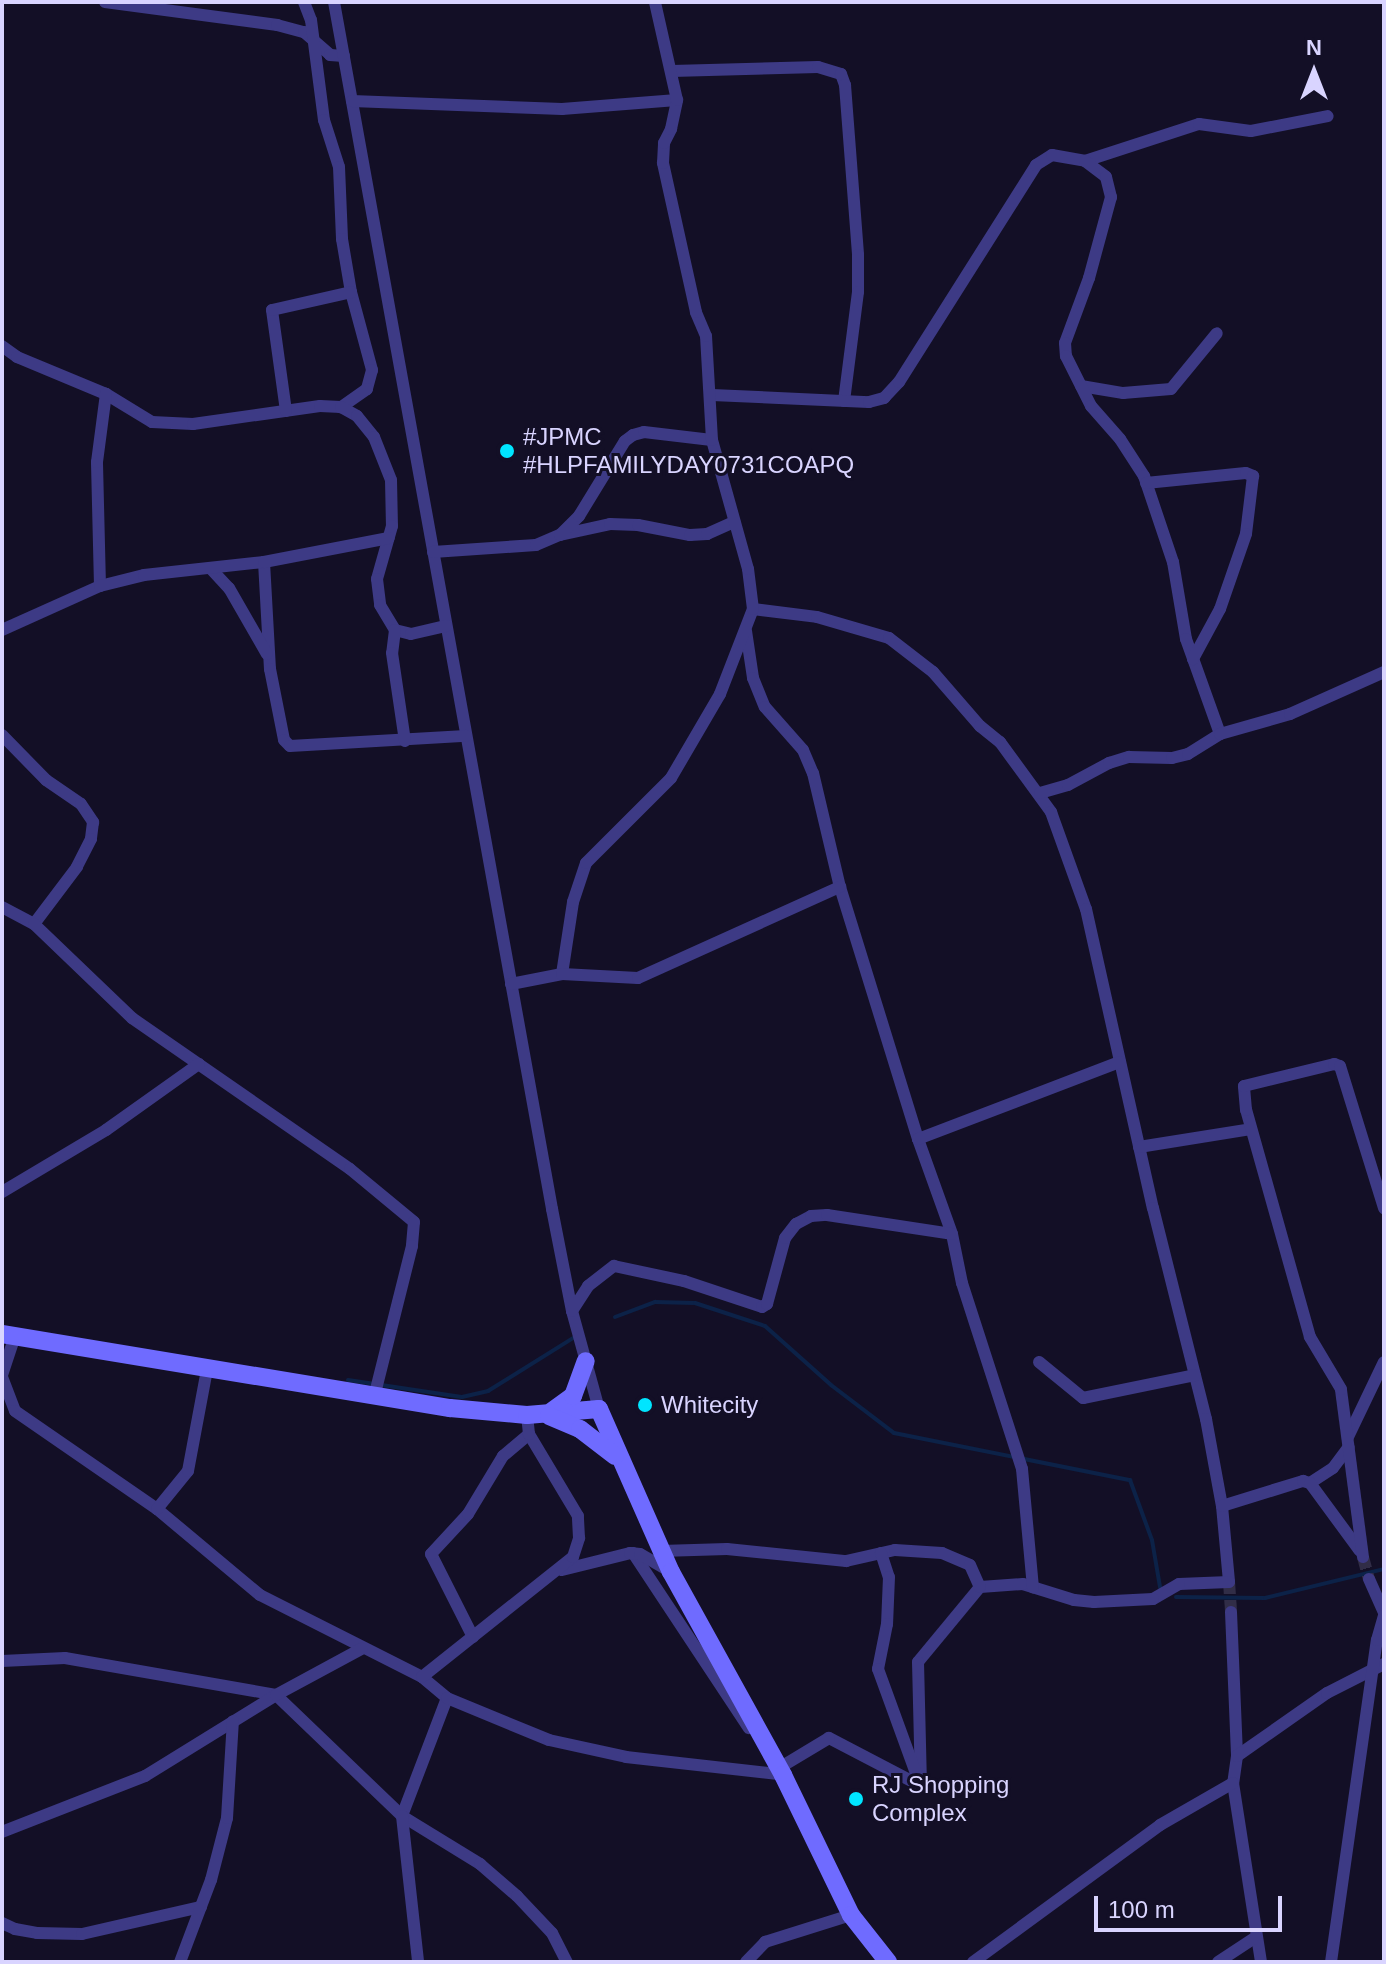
<!DOCTYPE html>
<html>
<head>
<meta charset="utf-8">
<style>
  body { margin:0 }
  #map { position:relative; width:1386px; height:1964px; overflow:hidden; background:#130f26; font-family:Helvetica,sans-serif }
  div>[style] { position:absolute }
  [style*='--x'] { left:calc(var(--x)*1px); top:calc(var(--y)*1px); width:calc(var(--w)*1px); rotate:calc(var(--a)*1deg) }
  .stream>* { height:4px; margin:-2px; padding:0 2px; transform-origin:2px; border-radius:2px; background:#0c2248 }
  .street-tunnel>* { height:12px; margin-top:-6px; transform-origin:0; background:repeating-linear-gradient(90deg,#312d47 0 12px,transparent 0 18px) }
  .street>* { height:12px; margin:-6px; padding:0 6px; transform-origin:6px; border-radius:6px; background:#3d3a85 }
  .secondary>* { height:18px; margin:-9px; padding:0 9px; transform-origin:9px; border-radius:9px; background:#6f6bff }
  .dots>* { width:22px; height:22px; translate:-50% -50%; box-sizing:border-box; border:4px solid #130f26; border-radius:50% }
  span { translate:-50% -50%; white-space:nowrap; text-align:center; line-height:1.15; -webkit-text-stroke:6px #130f26; paint-order:stroke }
  .poi-label { font-size:24px; color:#d9d4ff }
  .left { translate:0 -50%; text-align:left }
  .frame { position:absolute; inset:0; border:4px solid #d9d4ff; pointer-events:none }
  .north { position:absolute; left:1274px; top:32px; width:80px; height:80px; -webkit-text-stroke:6px #130f26; paint-order:stroke; rotate:0deg; font-size:22px; font-weight:700; line-height:32px; text-align:center; color:#d9d4ff }
  .north::after { content:''; display:block; margin:auto; width:28px; height:36px; background:#d9d4ff; clip-path:polygon(50% 0,100% 100%,50% 72%,0 100%) }
  .scale { position:absolute; left:1094px; top:1896px; width:188px; height:36px; box-sizing:border-box; border:4px solid #d9d4ff; border-top:0; padding-left:10px; font-size:24px; line-height:28px; white-space:nowrap; color:#d9d4ff; -webkit-text-stroke:6px #130f26; paint-order:stroke }
</style>
</head>
<body>
<div id="map">
  <div class="stream">
    <i style="--x:615;--y:1317;--w:43;--a:-20.6"></i>
    <i style="--x:655;--y:1302;--w:40;--a:1.4"></i>
    <i style="--x:695;--y:1303;--w:74;--a:18.2"></i>
    <i style="--x:765;--y:1326;--w:89;--a:41.8"></i>
    <i style="--x:831;--y:1385;--w:79;--a:37.3"></i>
    <i style="--x:894;--y:1433;--w:241;--a:11.3"></i>
    <i style="--x:1130;--y:1480;--w:64;--a:69.9"></i>
    <i style="--x:1152;--y:1540;--w:48;--a:80.3"></i>
    <i style="--x:348;--y:1380;--w:115;--a:8.5"></i>
    <i style="--x:462;--y:1397;--w:27;--a:-13"></i>
    <i style="--x:488;--y:1391;--w:100;--a:-31.9"></i>
    <i style="--x:1176;--y:1597;--w:89;--a:0.6"></i>
    <i style="--x:1265;--y:1598;--w:122;--a:-13.7"></i>
  </div>
  <div class="street-tunnel">
    <i style="--x:1363;--y:1557;--w:23;--a:75"></i>
    <i style="--x:1229;--y:1582;--w:30;--a:86"></i>
  </div>
  <div class="street">
    <i style="--x:105;--y:2;--w:174;--a:7.6"></i>
    <i style="--x:277;--y:25;--w:28;--a:15"></i>
    <i style="--x:304;--y:32;--w:35;--a:41"></i>
    <i style="--x:330;--y:55;--w:14;--a:4"></i>
    <i style="--x:304;--y:2;--w:19;--a:69"></i>
    <i style="--x:311;--y:20;--w:101;--a:82.6"></i>
    <i style="--x:324;--y:120;--w:49;--a:72.3"></i>
    <i style="--x:339;--y:167;--w:72;--a:87.6"></i>
    <i style="--x:342;--y:239;--w:54;--a:80.4"></i>
    <i style="--x:351;--y:292;--w:81;--a:74.9"></i>
    <i style="--x:372;--y:370;--w:20;--a:105"></i>
    <i style="--x:367;--y:389;--w:32;--a:145"></i>
    <i style="--x:334;--y:2;--w:1227;--a:79.76"></i>
    <i style="--x:552;--y:1209;--w:104;--a:78.9"></i>
    <i style="--x:572;--y:1311;--w:102;--a:74.6"></i>
    <i style="--x:672;--y:71;--w:146;--a:-1.6"></i>
    <i style="--x:818;--y:67;--w:24;--a:17"></i>
    <i style="--x:841;--y:74;--w:12;--a:70"></i>
    <i style="--x:845;--y:85;--w:170;--a:85.6"></i>
    <i style="--x:858;--y:255;--w:37;--a:90"></i>
    <i style="--x:858;--y:292;--w:110;--a:97.3"></i>
    <i style="--x:352;--y:101;--w:210;--a:2.2"></i>
    <i style="--x:562;--y:109;--w:115;--a:-4.5"></i>
    <i style="--x:1085;--y:161;--w:120;--a:-18"></i>
    <i style="--x:1199;--y:124;--w:52;--a:7.7"></i>
    <i style="--x:1251;--y:131;--w:78;--a:-11"></i>
    <i style="--x:2;--y:346;--w:19;--a:36"></i>
    <i style="--x:17;--y:357;--w:96;--a:22.6"></i>
    <i style="--x:106;--y:394;--w:54;--a:31.3"></i>
    <i style="--x:152;--y:422;--w:41;--a:2.8"></i>
    <i style="--x:193;--y:424;--w:128;--a:-8.1"></i>
    <i style="--x:320;--y:406;--w:21;--a:3"></i>
    <i style="--x:341;--y:407;--w:18;--a:29"></i>
    <i style="--x:357;--y:416;--w:27;--a:51"></i>
    <i style="--x:374;--y:437;--w:46;--a:68.4"></i>
    <i style="--x:391;--y:480;--w:46;--a:88.8"></i>
    <i style="--x:392;--y:526;--w:55;--a:105.8"></i>
    <i style="--x:377;--y:579;--w:26;--a:83"></i>
    <i style="--x:380;--y:605;--w:29;--a:59"></i>
    <i style="--x:395;--y:630;--w:16;--a:14"></i>
    <i style="--x:411;--y:634;--w:36;--a:-13"></i>
    <i style="--x:1081;--y:386;--w:43;--a:9.5"></i>
    <i style="--x:1123;--y:393;--w:48;--a:-4.8"></i>
    <i style="--x:1171;--y:389;--w:72;--a:-50.6"></i>
    <i style="--x:712;--y:395;--w:157;--a:2.6"></i>
    <i style="--x:869;--y:402;--w:16;--a:-15"></i>
    <i style="--x:884;--y:398;--w:22;--a:-47"></i>
    <i style="--x:899;--y:382;--w:257;--a:-57.7"></i>
    <i style="--x:1036;--y:165;--w:19;--a:-32"></i>
    <i style="--x:1052;--y:155;--w:34;--a:10"></i>
    <i style="--x:1085;--y:161;--w:26;--a:37"></i>
    <i style="--x:1106;--y:177;--w:21;--a:76"></i>
    <i style="--x:1111;--y:197;--w:84;--a:105.2"></i>
    <i style="--x:1089;--y:278;--w:69;--a:110.3"></i>
    <i style="--x:1065;--y:343;--w:13;--a:86"></i>
    <i style="--x:1066;--y:356;--w:56;--a:63.4"></i>
    <i style="--x:1091;--y:406;--w:44;--a:48.7"></i>
    <i style="--x:1120;--y:439;--w:44;--a:57"></i>
    <i style="--x:1144;--y:476;--w:91;--a:71.4"></i>
    <i style="--x:1173;--y:562;--w:78;--a:80.4"></i>
    <i style="--x:1186;--y:639;--w:101;--a:70.3"></i>
    <i style="--x:286;--y:411;--w:102;--a:-97.9"></i>
    <i style="--x:272;--y:310;--w:81;--a:-12.8"></i>
    <i style="--x:1146;--y:483;--w:100;--a:-5.7"></i>
    <i style="--x:1246;--y:473;--w:8;--a:23"></i>
    <i style="--x:1253;--y:476;--w:58;--a:96.9"></i>
    <i style="--x:1246;--y:534;--w:79;--a:109.1"></i>
    <i style="--x:1220;--y:609;--w:57;--a:118.4"></i>
    <i style="--x:560;--y:535;--w:51;--a:-12.4"></i>
    <i style="--x:610;--y:524;--w:28;--a:2"></i>
    <i style="--x:638;--y:525;--w:53;--a:10.9"></i>
    <i style="--x:690;--y:535;--w:17;--a:-3"></i>
    <i style="--x:707;--y:534;--w:30;--a:-24"></i>
    <i style="--x:433;--y:552;--w:103;--a:-3.9"></i>
    <i style="--x:536;--y:545;--w:26;--a:-23"></i>
    <i style="--x:560;--y:535;--w:27;--a:-45"></i>
    <i style="--x:579;--y:516;--w:88;--a:-58.5"></i>
    <i style="--x:625;--y:441;--w:10;--a:-37"></i>
    <i style="--x:633;--y:435;--w:11;--a:-15"></i>
    <i style="--x:644;--y:432;--w:68;--a:6.7"></i>
    <i style="--x:264;--y:562;--w:107;--a:86.8"></i>
    <i style="--x:270;--y:669;--w:72;--a:78.8"></i>
    <i style="--x:284;--y:740;--w:8;--a:45"></i>
    <i style="--x:290;--y:746;--w:176;--a:-3.3"></i>
    <i style="--x:212;--y:570;--w:25;--a:47"></i>
    <i style="--x:229;--y:588;--w:76;--a:60.1"></i>
    <i style="--x:100;--y:586;--w:124;--a:-91.4"></i>
    <i style="--x:97;--y:462;--w:69;--a:-82.5"></i>
    <i style="--x:753;--y:609;--w:64;--a:7.1"></i>
    <i style="--x:817;--y:617;--w:75;--a:16.3"></i>
    <i style="--x:889;--y:638;--w:56;--a:37.7"></i>
    <i style="--x:933;--y:672;--w:72;--a:49"></i>
    <i style="--x:980;--y:726;--w:26;--a:39"></i>
    <i style="--x:1000;--y:742;--w:87;--a:53.9"></i>
    <i style="--x:1051;--y:812;--w:103;--a:70.2"></i>
    <i style="--x:1086;--y:909;--w:306;--a:77.4"></i>
    <i style="--x:1153;--y:1208;--w:218;--a:75.9"></i>
    <i style="--x:1206;--y:1419;--w:88;--a:79.6"></i>
    <i style="--x:1222;--y:1506;--w:76;--a:84.7"></i>
    <i style="--x:1229;--y:1582;--w:50;--a:177.7"></i>
    <i style="--x:1179;--y:1584;--w:30;--a:150"></i>
    <i style="--x:1153;--y:1599;--w:59;--a:177.1"></i>
    <i style="--x:1094;--y:1602;--w:20;--a:-174"></i>
    <i style="--x:1074;--y:1600;--w:53;--a:-162.6"></i>
    <i style="--x:1023;--y:1584;--w:43;--a:176"></i>
    <i style="--x:980;--y:1587;--w:97;--a:129.6"></i>
    <i style="--x:918;--y:1662;--w:124;--a:88.6"></i>
    <i style="--x:921;--y:1786;--w:104;--a:-152.4"></i>
    <i style="--x:829;--y:1738;--w:58;--a:149"></i>
    <i style="--x:2;--y:630;--w:107;--a:-24.2"></i>
    <i style="--x:100;--y:586;--w:45;--a:-14"></i>
    <i style="--x:144;--y:575;--w:121;--a:-6.2"></i>
    <i style="--x:264;--y:562;--w:127;--a:-10.9"></i>
    <i style="--x:395;--y:630;--w:23;--a:97"></i>
    <i style="--x:392;--y:653;--w:89;--a:81.6"></i>
    <i style="--x:746;--y:631;--w:48;--a:81.5"></i>
    <i style="--x:753;--y:678;--w:31;--a:68"></i>
    <i style="--x:765;--y:707;--w:57;--a:48.5"></i>
    <i style="--x:803;--y:750;--w:25;--a:67"></i>
    <i style="--x:813;--y:773;--w:117;--a:76.7"></i>
    <i style="--x:840;--y:887;--w:264;--a:72.8"></i>
    <i style="--x:918;--y:1139;--w:101;--a:70.3"></i>
    <i style="--x:952;--y:1234;--w:50;--a:78.5"></i>
    <i style="--x:962;--y:1283;--w:195;--a:72.1"></i>
    <i style="--x:1022;--y:1469;--w:119;--a:84.7"></i>
    <i style="--x:2;--y:735;--w:63;--a:45.6"></i>
    <i style="--x:46;--y:780;--w:42;--a:34.4"></i>
    <i style="--x:81;--y:804;--w:22;--a:56"></i>
    <i style="--x:93;--y:822;--w:17;--a:97"></i>
    <i style="--x:91;--y:839;--w:31;--a:117"></i>
    <i style="--x:77;--y:867;--w:71;--a:127"></i>
    <i style="--x:1040;--y:793;--w:29;--a:-16"></i>
    <i style="--x:1068;--y:785;--w:47;--a:-28.2"></i>
    <i style="--x:1109;--y:763;--w:21;--a:-17"></i>
    <i style="--x:1129;--y:757;--w:43;--a:1.3"></i>
    <i style="--x:1172;--y:758;--w:16;--a:-14"></i>
    <i style="--x:1188;--y:754;--w:38;--a:-32"></i>
    <i style="--x:1220;--y:734;--w:73;--a:-15.9"></i>
    <i style="--x:1290;--y:714;--w:103;--a:-24.1"></i>
    <i style="--x:2;--y:907;--w:36;--a:28"></i>
    <i style="--x:34;--y:924;--w:136;--a:43.8"></i>
    <i style="--x:132;--y:1018;--w:265;--a:34.7"></i>
    <i style="--x:350;--y:1169;--w:83;--a:39.6"></i>
    <i style="--x:414;--y:1222;--w:24;--a:95"></i>
    <i style="--x:412;--y:1246;--w:156;--a:104.1"></i>
    <i style="--x:562;--y:974;--w:73;--a:-81.3"></i>
    <i style="--x:573;--y:902;--w:41;--a:-71.6"></i>
    <i style="--x:586;--y:863;--w:120;--a:-45"></i>
    <i style="--x:671;--y:778;--w:97;--a:-59.7"></i>
    <i style="--x:720;--y:694;--w:91;--a:-68.8"></i>
    <i style="--x:753;--y:609;--w:40;--a:-97.1"></i>
    <i style="--x:748;--y:569;--w:134;--a:-105.6"></i>
    <i style="--x:712;--y:440;--w:104;--a:-93.3"></i>
    <i style="--x:706;--y:336;--w:26;--a:-113"></i>
    <i style="--x:696;--y:312;--w:153;--a:-102.5"></i>
    <i style="--x:663;--y:163;--w:20;--a:-87"></i>
    <i style="--x:664;--y:143;--w:16;--a:-63"></i>
    <i style="--x:671;--y:129;--w:30;--a:-78"></i>
    <i style="--x:677;--y:100;--w:100;--a:-102.7"></i>
    <i style="--x:511;--y:984;--w:52;--a:-11.1"></i>
    <i style="--x:562;--y:974;--w:76;--a:3"></i>
    <i style="--x:638;--y:978;--w:222;--a:-24.3"></i>
    <i style="--x:918;--y:1139;--w:216;--a:-20.9"></i>
    <i style="--x:1139;--y:1147;--w:113;--a:-9.1"></i>
    <i style="--x:2;--y:1192;--w:121;--a:-30.8"></i>
    <i style="--x:106;--y:1130;--w:114;--a:-35.4"></i>
    <i style="--x:572;--y:1311;--w:30;--a:-57"></i>
    <i style="--x:588;--y:1286;--w:33;--a:-38"></i>
    <i style="--x:614;--y:1266;--w:72;--a:12.1"></i>
    <i style="--x:684;--y:1281;--w:82;--a:18.4"></i>
    <i style="--x:762;--y:1307;--w:6;--a:-31"></i>
    <i style="--x:767;--y:1304;--w:68;--a:-74.7"></i>
    <i style="--x:785;--y:1238;--w:18;--a:-52"></i>
    <i style="--x:796;--y:1224;--w:17;--a:-28"></i>
    <i style="--x:811;--y:1216;--w:16;--a:-4"></i>
    <i style="--x:827;--y:1215;--w:126;--a:8.6"></i>
    <i style="--x:1039;--y:1362;--w:57;--a:39.3"></i>
    <i style="--x:1083;--y:1398;--w:114;--a:-11.6"></i>
    <i style="--x:2;--y:1375;--w:41;--a:-71.6"></i>
    <i style="--x:2;--y:1377;--w:36;--a:69"></i>
    <i style="--x:15;--y:1411;--w:173;--a:34.6"></i>
    <i style="--x:157;--y:1509;--w:134;--a:39.9"></i>
    <i style="--x:260;--y:1595;--w:182;--a:26.8"></i>
    <i style="--x:422;--y:1677;--w:33;--a:40"></i>
    <i style="--x:447;--y:1698;--w:126;--a:110.9"></i>
    <i style="--x:402;--y:1816;--w:92;--a:31.6"></i>
    <i style="--x:480;--y:1864;--w:49;--a:40.9"></i>
    <i style="--x:517;--y:1896;--w:51;--a:46.6"></i>
    <i style="--x:552;--y:1933;--w:33;--a:63"></i>
    <i style="--x:1348;--y:1437;--w:83;--a:-64.4"></i>
    <i style="--x:1310;--y:1483;--w:27;--a:-33"></i>
    <i style="--x:1333;--y:1468;--w:26;--a:-53"></i>
    <i style="--x:1222;--y:1506;--w:85;--a:-17.2"></i>
    <i style="--x:1303;--y:1481;--w:7;--a:16"></i>
    <i style="--x:1310;--y:1483;--w:84;--a:53.7"></i>
    <i style="--x:157;--y:1509;--w:49;--a:-50.8"></i>
    <i style="--x:188;--y:1471;--w:104;--a:-79.4"></i>
    <i style="--x:661;--y:1551;--w:66;--a:-1.7"></i>
    <i style="--x:727;--y:1549;--w:120;--a:5.8"></i>
    <i style="--x:846;--y:1561;--w:50;--a:-12.7"></i>
    <i style="--x:895;--y:1550;--w:47;--a:3.7"></i>
    <i style="--x:942;--y:1553;--w:30;--a:23"></i>
    <i style="--x:970;--y:1565;--w:24;--a:66"></i>
    <i style="--x:633;--y:1553;--w:210;--a:56.5"></i>
    <i style="--x:881;--y:1553;--w:25;--a:72"></i>
    <i style="--x:889;--y:1577;--w:47;--a:92.4"></i>
    <i style="--x:887;--y:1624;--w:46;--a:101.3"></i>
    <i style="--x:878;--y:1669;--w:114;--a:70"></i>
    <i style="--x:1363;--y:1557;--w:169;--a:-97.5"></i>
    <i style="--x:1341;--y:1389;--w:61;--a:-120.8"></i>
    <i style="--x:1310;--y:1337;--w:236;--a:-105.7"></i>
    <i style="--x:1246;--y:1110;--w:24;--a:-95"></i>
    <i style="--x:1244;--y:1086;--w:93;--a:-13.7"></i>
    <i style="--x:1334;--y:1064;--w:6;--a:18"></i>
    <i style="--x:1340;--y:1066;--w:149;--a:72.8"></i>
    <i style="--x:562;--y:1570;--w:70;--a:-14"></i>
    <i style="--x:630;--y:1553;--w:10;--a:6"></i>
    <i style="--x:640;--y:1554;--w:36;--a:30"></i>
    <i style="--x:1369;--y:1579;--w:37;--a:66"></i>
    <i style="--x:1231;--y:1612;--w:144;--a:87.6"></i>
    <i style="--x:1237;--y:1756;--w:27;--a:98"></i>
    <i style="--x:1233;--y:1783;--w:181;--a:81.1"></i>
    <i style="--x:473;--y:1637;--w:93;--a:-116.8"></i>
    <i style="--x:431;--y:1554;--w:54;--a:-47.2"></i>
    <i style="--x:468;--y:1514;--w:68;--a:-58.9"></i>
    <i style="--x:503;--y:1456;--w:34;--a:-40"></i>
    <i style="--x:2;--y:1661;--w:63;--a:-2.7"></i>
    <i style="--x:65;--y:1658;--w:214;--a:9.9"></i>
    <i style="--x:276;--y:1695;--w:175;--a:43.8"></i>
    <i style="--x:402;--y:1816;--w:147;--a:83.7"></i>
    <i style="--x:422;--y:1677;--w:193;--a:-38.5"></i>
    <i style="--x:573;--y:1557;--w:20;--a:-72"></i>
    <i style="--x:579;--y:1538;--w:22;--a:-93"></i>
    <i style="--x:578;--y:1516;--w:96;--a:-120.9"></i>
    <i style="--x:529;--y:1434;--w:19;--a:-96"></i>
    <i style="--x:447;--y:1698;--w:110;--a:22.4"></i>
    <i style="--x:549;--y:1740;--w:79;--a:12.4"></i>
    <i style="--x:626;--y:1757;--w:153;--a:6.4"></i>
    <i style="--x:778;--y:1774;--w:9;--a:-111"></i>
    <i style="--x:1237;--y:1756;--w:110;--a:-35"></i>
    <i style="--x:1327;--y:1693;--w:64;--a:-27"></i>
    <i style="--x:2;--y:1832;--w:154;--a:-21.4"></i>
    <i style="--x:145;--y:1776;--w:154;--a:-31.7"></i>
    <i style="--x:276;--y:1695;--w:97;--a:-28.4"></i>
    <i style="--x:2;--y:1923;--w:14;--a:25"></i>
    <i style="--x:15;--y:1929;--w:22;--a:10"></i>
    <i style="--x:37;--y:1933;--w:45;--a:1.3"></i>
    <i style="--x:82;--y:1934;--w:122;--a:-12.8"></i>
    <i style="--x:180;--y:1962;--w:88;--a:-69.3"></i>
    <i style="--x:211;--y:1880;--w:64;--a:-75.5"></i>
    <i style="--x:227;--y:1818;--w:97;--a:-86.5"></i>
    <i style="--x:746;--y:1962;--w:28;--a:-46"></i>
    <i style="--x:765;--y:1942;--w:90;--a:-17.4"></i>
    <i style="--x:973;--y:1962;--w:232;--a:-36.2"></i>
    <i style="--x:1160;--y:1825;--w:84;--a:-29.9"></i>
    <i style="--x:1218;--y:1962;--w:45;--a:-33.3"></i>
    <i style="--x:1331;--y:1962;--w:325;--a:-81.9"></i>
    <i style="--x:1377;--y:1640;--w:25;--a:-74"></i>
  </div>
  <div class="secondary">
    <i style="--x:2;--y:1334;--w:454;--a:9.4"></i>
    <i style="--x:450;--y:1408;--w:77;--a:5.2"></i>
    <i style="--x:527;--y:1415;--w:72;--a:-4.8"></i>
    <i style="--x:599;--y:1409;--w:178;--a:66.2"></i>
    <i style="--x:671;--y:1572;--w:232;--a:61.1"></i>
    <i style="--x:783;--y:1775;--w:156;--a:64.1"></i>
    <i style="--x:851;--y:1915;--w:60;--a:51.8"></i>
    <i style="--x:552;--y:1411;--w:26;--a:-36"></i>
    <i style="--x:573;--y:1396;--w:37;--a:-70"></i>
    <i style="--x:549;--y:1416;--w:34;--a:23"></i>
    <i style="--x:580;--y:1429;--w:44;--a:37.6"></i>
  </div>
  <div class="dots">
    <i style="left:507px;top:451px;background:#00e5ff"></i>
    <i style="left:645px;top:1405px;background:#00e5ff"></i>
    <i style="left:856px;top:1799px;background:#00e5ff"></i>
  </div>
  <div class="poi-label">
    <span class="left" style="left:523px;top:451px">#JPMC<br>#HLPFAMILYDAY0731COAPQ</span>
    <span class="left" style="left:661px;top:1405px">Whitecity</span>
    <span class="left" style="left:872px;top:1799px">RJ Shopping<br>Complex</span>
  </div>
  <div class="frame"></div>
  <div class="north">N</div>
  <div class="scale">100 m</div>
</div>
</body>
</html>
